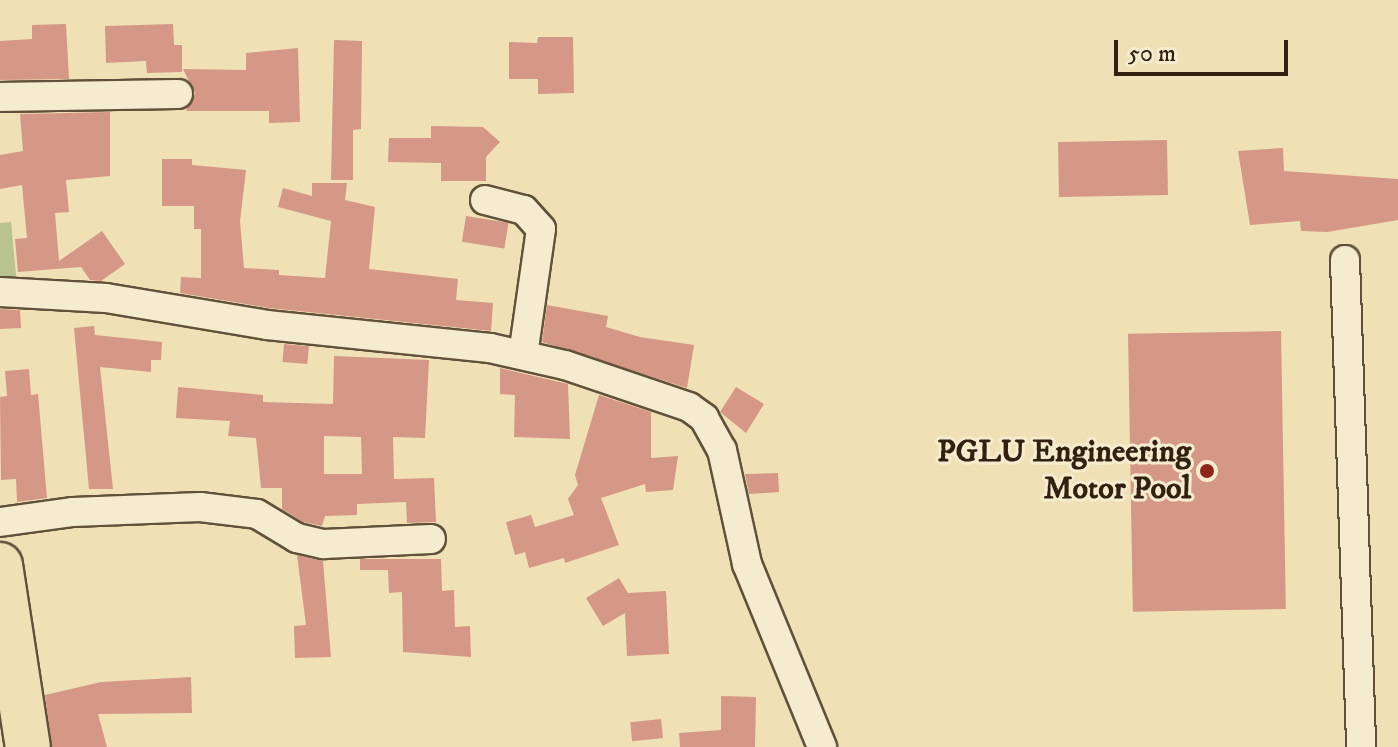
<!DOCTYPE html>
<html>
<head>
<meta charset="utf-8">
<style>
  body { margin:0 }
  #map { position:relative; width:1398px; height:747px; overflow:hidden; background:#efe1b5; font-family:"IM FELL DW Pica",serif }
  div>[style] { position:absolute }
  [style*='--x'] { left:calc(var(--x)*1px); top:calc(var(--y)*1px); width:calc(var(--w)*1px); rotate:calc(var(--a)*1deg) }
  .green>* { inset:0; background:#b8c38e }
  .building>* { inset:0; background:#d59786; transform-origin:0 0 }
  .roads { filter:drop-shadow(2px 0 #61513a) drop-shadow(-2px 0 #61513a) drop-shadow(0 2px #61513a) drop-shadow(0 -2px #61513a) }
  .street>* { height:28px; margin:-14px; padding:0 14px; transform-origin:14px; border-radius:14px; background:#f5eccf }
  .highway>* { height:44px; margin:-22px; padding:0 22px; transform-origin:22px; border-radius:22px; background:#efe1b5 }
  .dots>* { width:22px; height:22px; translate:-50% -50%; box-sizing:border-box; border:4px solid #f5eccf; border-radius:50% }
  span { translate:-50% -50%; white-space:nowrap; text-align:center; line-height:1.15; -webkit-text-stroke:6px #f5eccf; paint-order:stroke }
  .poi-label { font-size:32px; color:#322111; font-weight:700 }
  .right { translate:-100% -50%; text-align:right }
  .scale { position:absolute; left:1114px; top:40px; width:174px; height:36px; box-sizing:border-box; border:4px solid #322111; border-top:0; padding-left:10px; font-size:24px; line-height:28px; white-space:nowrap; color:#322111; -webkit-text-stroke:6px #f5eccf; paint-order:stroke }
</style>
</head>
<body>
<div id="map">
  <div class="green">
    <i style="clip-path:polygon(11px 222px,18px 296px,0 297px,0 223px)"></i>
  </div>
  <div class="building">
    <i style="clip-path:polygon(66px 24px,69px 79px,0 80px,0 41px,32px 39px,32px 25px)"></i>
    <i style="clip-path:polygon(173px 24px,174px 45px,182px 45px,182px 72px,147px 73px,146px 61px,106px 63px,105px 26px)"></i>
    <i style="clip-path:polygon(538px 37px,573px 37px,574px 93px,538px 94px,538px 79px,509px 79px,509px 42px,537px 43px)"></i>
    <i style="clip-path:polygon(334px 40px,362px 41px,361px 129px,353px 130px,353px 180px,331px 180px)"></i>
    <i style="clip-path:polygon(298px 48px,300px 122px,269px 123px,269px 111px,186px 111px,195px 93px,183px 69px,246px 70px,246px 53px)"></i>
    <i style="clip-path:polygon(110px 112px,110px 176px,66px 180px,69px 212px,55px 213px,59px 261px,102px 231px,125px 264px,101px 281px,90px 280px,81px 267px,18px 272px,15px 239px,27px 238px,22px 185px,0 189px,0 155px,23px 151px,20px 114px)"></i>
    <i style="clip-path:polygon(431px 126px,483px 127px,500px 142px,486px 157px,486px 181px,441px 181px,441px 163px,388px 162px,389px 138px,431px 138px)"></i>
    <i style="left:1167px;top:140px;width:55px;height:109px;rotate:89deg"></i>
    <i style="clip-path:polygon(1283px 148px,1284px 171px,1398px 179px,1398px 220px,1327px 232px,1301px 231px,1300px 221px,1250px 225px,1238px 151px)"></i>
    <i style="clip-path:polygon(162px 159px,192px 159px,192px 165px,246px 170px,240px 221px,244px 268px,279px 270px,279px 275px,325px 278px,331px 221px,278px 207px,283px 188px,312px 196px,312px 183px,347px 183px,345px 200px,375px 207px,369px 269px,458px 279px,456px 300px,493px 303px,491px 331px,269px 308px,180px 293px,181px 277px,201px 278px,201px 229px,194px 229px,194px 206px,162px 206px)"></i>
    <i style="left:466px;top:216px;width:43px;height:26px;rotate:9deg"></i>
    <i style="clip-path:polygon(547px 305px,608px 316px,606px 327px,640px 337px,694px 345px,687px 388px,542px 342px)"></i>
    <i style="clip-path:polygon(0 309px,20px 310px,21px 328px,0 329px)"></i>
    <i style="clip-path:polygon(94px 326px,95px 335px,162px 342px,161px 360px,151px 360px,151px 372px,100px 367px,113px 489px,89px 489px,74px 328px)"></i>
    <i style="left:1281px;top:331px;width:278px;height:153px;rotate:89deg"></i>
    <i style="left:284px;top:344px;width:25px;height:18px;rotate:5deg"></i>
    <i style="clip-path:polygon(evenodd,334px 356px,429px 360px,425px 438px,393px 437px,394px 479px,434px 478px,436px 522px,407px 523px,406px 502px,357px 504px,357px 515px,325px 516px,322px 526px,303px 522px,282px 509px,282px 488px,261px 488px,256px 438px,228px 436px,230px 421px,176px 418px,178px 387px,263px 395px,263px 402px,333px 404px,334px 356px,324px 436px,361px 437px,362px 474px,324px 474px,324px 436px)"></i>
    <i style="clip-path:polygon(500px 368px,568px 384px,570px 439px,514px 437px,515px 395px,500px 394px)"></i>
    <i style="clip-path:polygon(29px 369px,31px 395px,38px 394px,47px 498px,17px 502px,16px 479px,1px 480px,0 397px,7px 396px,5px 371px)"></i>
    <i style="clip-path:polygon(736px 387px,764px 404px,746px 433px,720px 412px)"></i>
    <i style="clip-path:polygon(599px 395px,651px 412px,651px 458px,678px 456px,673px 490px,646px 492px,645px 484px,601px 498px,619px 545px,565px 563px,564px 558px,529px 568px,525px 552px,515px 555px,506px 522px,531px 515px,535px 527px,574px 515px,568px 499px,578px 485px,575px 475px)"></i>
    <i style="clip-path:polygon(778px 473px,779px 492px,749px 494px,745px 474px)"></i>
    <i style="clip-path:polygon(297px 555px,323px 561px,331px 657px,295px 658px,294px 626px,306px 625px)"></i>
    <i style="clip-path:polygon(360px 559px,441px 559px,442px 591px,454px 590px,455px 627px,470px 626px,471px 657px,403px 652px,402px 592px,389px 593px,388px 570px,360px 570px)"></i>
    <i style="clip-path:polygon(619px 578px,628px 593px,666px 591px,669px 654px,627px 656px,625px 613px,603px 626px,586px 598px)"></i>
    <i style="clip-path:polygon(191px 677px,192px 713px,98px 714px,107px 747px,52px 747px,45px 695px,101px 682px)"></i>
    <i style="clip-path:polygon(721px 696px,756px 697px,755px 747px,680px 747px,679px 733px,721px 730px)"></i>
    <i style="left:661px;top:719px;width:19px;height:31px;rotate:84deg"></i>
  </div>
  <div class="roads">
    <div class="street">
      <i style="--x:0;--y:97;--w:178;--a:-1"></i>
      <i style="--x:485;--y:200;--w:40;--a:14.4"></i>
      <i style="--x:524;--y:210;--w:25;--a:48"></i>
      <i style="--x:541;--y:229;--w:127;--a:98.1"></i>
      <i style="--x:1345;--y:260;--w:487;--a:88.1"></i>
      <i style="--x:0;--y:292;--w:106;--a:3.2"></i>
      <i style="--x:106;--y:298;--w:163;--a:9.5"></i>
      <i style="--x:267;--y:325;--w:224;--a:5.9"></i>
      <i style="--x:490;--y:348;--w:77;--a:12.8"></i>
      <i style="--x:565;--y:365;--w:131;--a:18.7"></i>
      <i style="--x:689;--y:407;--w:19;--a:36"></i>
      <i style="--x:704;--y:418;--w:37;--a:61"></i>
      <i style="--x:722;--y:450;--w:117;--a:77.6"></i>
      <i style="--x:747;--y:564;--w:198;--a:67.7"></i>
      <i style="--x:0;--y:522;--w:74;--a:-7.8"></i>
      <i style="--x:73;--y:512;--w:127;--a:-2.3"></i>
      <i style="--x:200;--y:507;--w:57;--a:7"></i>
      <i style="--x:257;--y:514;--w:47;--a:31"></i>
      <i style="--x:297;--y:538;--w:28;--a:13"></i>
      <i style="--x:324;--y:544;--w:107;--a:-2.7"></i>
    </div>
    <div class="highway">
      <i style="--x:0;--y:565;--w:184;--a:81.3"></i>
    </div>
  </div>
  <div class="dots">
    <i style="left:1207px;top:471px;background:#8f2418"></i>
  </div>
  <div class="poi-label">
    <span class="right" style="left:1191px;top:471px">PGLU Engineering<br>Motor Pool</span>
  </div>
  <div class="scale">50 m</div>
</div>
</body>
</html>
